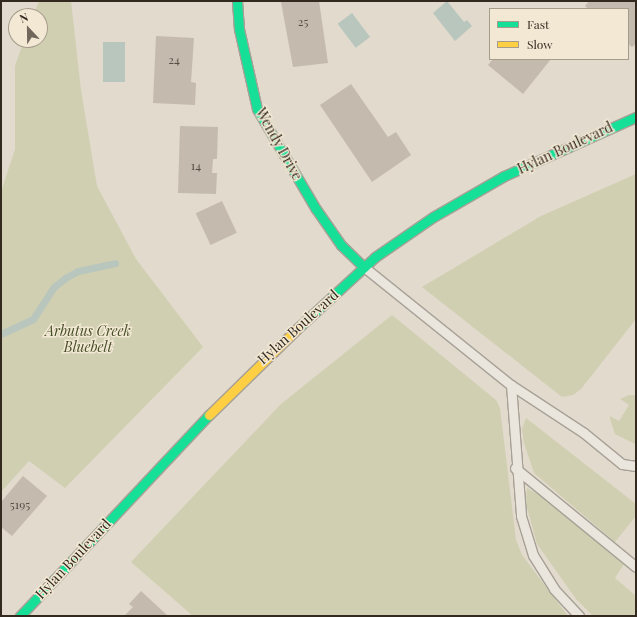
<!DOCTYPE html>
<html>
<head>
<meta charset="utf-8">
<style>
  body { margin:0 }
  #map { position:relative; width:637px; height:617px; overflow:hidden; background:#e1dacd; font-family:"Playfair Display",serif }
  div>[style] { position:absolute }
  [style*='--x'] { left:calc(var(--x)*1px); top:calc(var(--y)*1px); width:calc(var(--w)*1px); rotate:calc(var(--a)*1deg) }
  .green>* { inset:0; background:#d0cfb1 }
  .water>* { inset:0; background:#b8c6bd; transform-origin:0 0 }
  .stream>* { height:7px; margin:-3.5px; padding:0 3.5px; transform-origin:3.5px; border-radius:3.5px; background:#b8c6bd }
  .building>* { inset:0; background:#c5baae; transform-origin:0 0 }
  .roads { filter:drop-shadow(1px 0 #a7a096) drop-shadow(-1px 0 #a7a096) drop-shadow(0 1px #a7a096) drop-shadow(0 -1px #a7a096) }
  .lane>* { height:9px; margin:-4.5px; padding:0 4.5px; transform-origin:4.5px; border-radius:4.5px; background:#eae6de }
  .fast>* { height:9px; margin:-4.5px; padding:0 4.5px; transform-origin:4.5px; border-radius:4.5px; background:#16e098 }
  .slow>* { height:9px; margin:-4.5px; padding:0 4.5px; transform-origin:4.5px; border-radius:4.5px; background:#ffcf43 }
  span { translate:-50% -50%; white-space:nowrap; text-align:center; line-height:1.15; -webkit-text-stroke:3px #f2e8d4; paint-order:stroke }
  .number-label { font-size:12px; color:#584d43 }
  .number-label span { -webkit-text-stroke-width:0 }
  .street-label { font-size:14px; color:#34291f }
  .park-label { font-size:14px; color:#464f28; font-style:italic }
  .frame { position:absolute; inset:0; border:2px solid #34291f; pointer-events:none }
  .legend { position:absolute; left:489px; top:8px; width:140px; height:52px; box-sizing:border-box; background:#f2e8d4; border:1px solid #a69c8c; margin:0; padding:5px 7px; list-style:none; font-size:12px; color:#34291f }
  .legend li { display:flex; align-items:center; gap:8px; height:20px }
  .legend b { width:20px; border:1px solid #a69c8c }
  .north { position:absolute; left:8px; top:8px; width:40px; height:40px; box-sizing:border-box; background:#f2e8d4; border:1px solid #a69c8c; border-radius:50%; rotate:338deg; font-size:11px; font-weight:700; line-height:16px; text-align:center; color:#34291f }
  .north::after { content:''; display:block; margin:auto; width:14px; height:18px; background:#71675c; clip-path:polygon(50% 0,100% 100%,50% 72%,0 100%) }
</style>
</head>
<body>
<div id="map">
  <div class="green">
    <i style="clip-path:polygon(39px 1px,71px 1px,81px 90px,97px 186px,136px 259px,203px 347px,65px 488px,29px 461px,1px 492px,1px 192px,15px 149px,15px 66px,24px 40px,40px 40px,40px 16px,33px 16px)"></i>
    <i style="clip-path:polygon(636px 174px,636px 319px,581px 389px,573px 395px,562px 397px,422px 287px,541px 216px)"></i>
    <i style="clip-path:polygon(392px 315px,496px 400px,500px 408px,516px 540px,522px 555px,568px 616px,193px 616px,131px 562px,281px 404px)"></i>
    <i style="clip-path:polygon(629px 395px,636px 395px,635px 444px,615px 434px,610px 419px,610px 416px,619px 421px,629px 405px,620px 399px)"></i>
    <i style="clip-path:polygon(526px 418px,636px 504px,636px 516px,615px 542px,534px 473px,524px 443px,522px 429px)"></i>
    <i style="clip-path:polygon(527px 488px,546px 499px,624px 564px,615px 578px,636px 596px,636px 616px,593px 616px,576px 599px,537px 544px,526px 504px)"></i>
  </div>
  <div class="water">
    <i style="clip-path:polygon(447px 1px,464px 22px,467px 20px,472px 26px,455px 41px,433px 13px)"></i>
    <i style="left:352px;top:13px;width:30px;height:18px;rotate:53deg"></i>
    <i style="left:103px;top:42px;width:22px;height:40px"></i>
  </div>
  <div class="stream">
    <i style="--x:1;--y:334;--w:35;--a:-25"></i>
    <i style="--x:33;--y:319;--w:38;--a:-57"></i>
    <i style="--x:54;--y:287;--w:14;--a:-39"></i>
    <i style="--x:65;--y:278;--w:15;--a:-28"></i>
    <i style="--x:78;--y:271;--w:38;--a:-12"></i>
  </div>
  <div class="building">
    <i style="clip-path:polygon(289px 1px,319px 1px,328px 63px,293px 67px,281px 2px)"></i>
    <i style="clip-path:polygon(589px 1px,636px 2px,636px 44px,632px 47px,628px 44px,628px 9px,588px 9px,585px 6px)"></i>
    <i style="clip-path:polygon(156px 36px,194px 38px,191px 82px,196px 83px,195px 105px,153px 103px)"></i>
    <i style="clip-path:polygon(493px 59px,551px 59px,523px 94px,488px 65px)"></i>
    <i style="clip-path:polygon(351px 84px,388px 137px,396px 132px,411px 155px,372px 182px,320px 105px)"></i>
    <i style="clip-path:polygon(180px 126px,218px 127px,217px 159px,213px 159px,212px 173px,217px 173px,216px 194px,178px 193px)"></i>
    <i style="left:222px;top:201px;width:35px;height:29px;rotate:65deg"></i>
    <i style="clip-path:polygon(23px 476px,47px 496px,12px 536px,1px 527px,1px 502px)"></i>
    <i style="clip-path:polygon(141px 591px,168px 616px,124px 616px,133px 607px,129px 604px)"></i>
  </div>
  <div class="roads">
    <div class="lane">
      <i style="--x:364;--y:267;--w:189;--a:38.8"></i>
      <i style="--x:511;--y:385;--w:87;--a:33.3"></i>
      <i style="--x:584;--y:433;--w:49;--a:39.2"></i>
      <i style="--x:622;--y:464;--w:14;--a:8"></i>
      <i style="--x:511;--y:385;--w:131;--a:85.6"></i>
      <i style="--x:521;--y:516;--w:41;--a:72.9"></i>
      <i style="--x:533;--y:555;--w:40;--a:58"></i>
      <i style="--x:554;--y:589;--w:37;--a:47"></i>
      <i style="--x:515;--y:468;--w:156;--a:39.3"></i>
    </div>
    <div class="fast">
      <i style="--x:237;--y:1;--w:28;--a:86"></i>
      <i style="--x:239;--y:29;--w:82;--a:77.3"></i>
      <i style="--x:257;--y:109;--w:116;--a:59.5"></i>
      <i style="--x:316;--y:209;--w:44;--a:55.2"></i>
      <i style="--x:341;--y:245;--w:32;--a:44"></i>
      <i style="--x:299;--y:327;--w:103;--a:-42.6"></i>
      <i style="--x:375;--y:257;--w:70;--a:-34.6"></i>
      <i style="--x:433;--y:217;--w:82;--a:-30"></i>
      <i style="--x:504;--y:176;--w:145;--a:-24.1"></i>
      <i style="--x:20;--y:616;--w:276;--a:-46.8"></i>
    </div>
    <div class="slow">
      <i style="--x:209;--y:415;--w:126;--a:-44.4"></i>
    </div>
  </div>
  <div class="number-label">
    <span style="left:303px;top:22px">25</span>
    <span style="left:174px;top:60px">24</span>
    <span style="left:196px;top:166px">14</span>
    <span style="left:20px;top:505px">5195</span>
  </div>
  <div class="street-label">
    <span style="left:279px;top:144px;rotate:61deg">Wendy Drive</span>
    <span style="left:565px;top:148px;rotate:-25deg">Hylan Boulevard</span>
    <span style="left:298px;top:327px;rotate:-42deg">Hylan Boulevard</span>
    <span style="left:73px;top:559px;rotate:-47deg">Hylan Boulevard</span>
  </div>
  <div class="park-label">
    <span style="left:88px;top:339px">Arbutus Creek<br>Bluebelt</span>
  </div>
  <div class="frame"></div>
  <ul class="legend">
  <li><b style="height:5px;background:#16e098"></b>Fast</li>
  <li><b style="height:5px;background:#ffcf43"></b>Slow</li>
  </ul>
  <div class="north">N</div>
</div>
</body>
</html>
